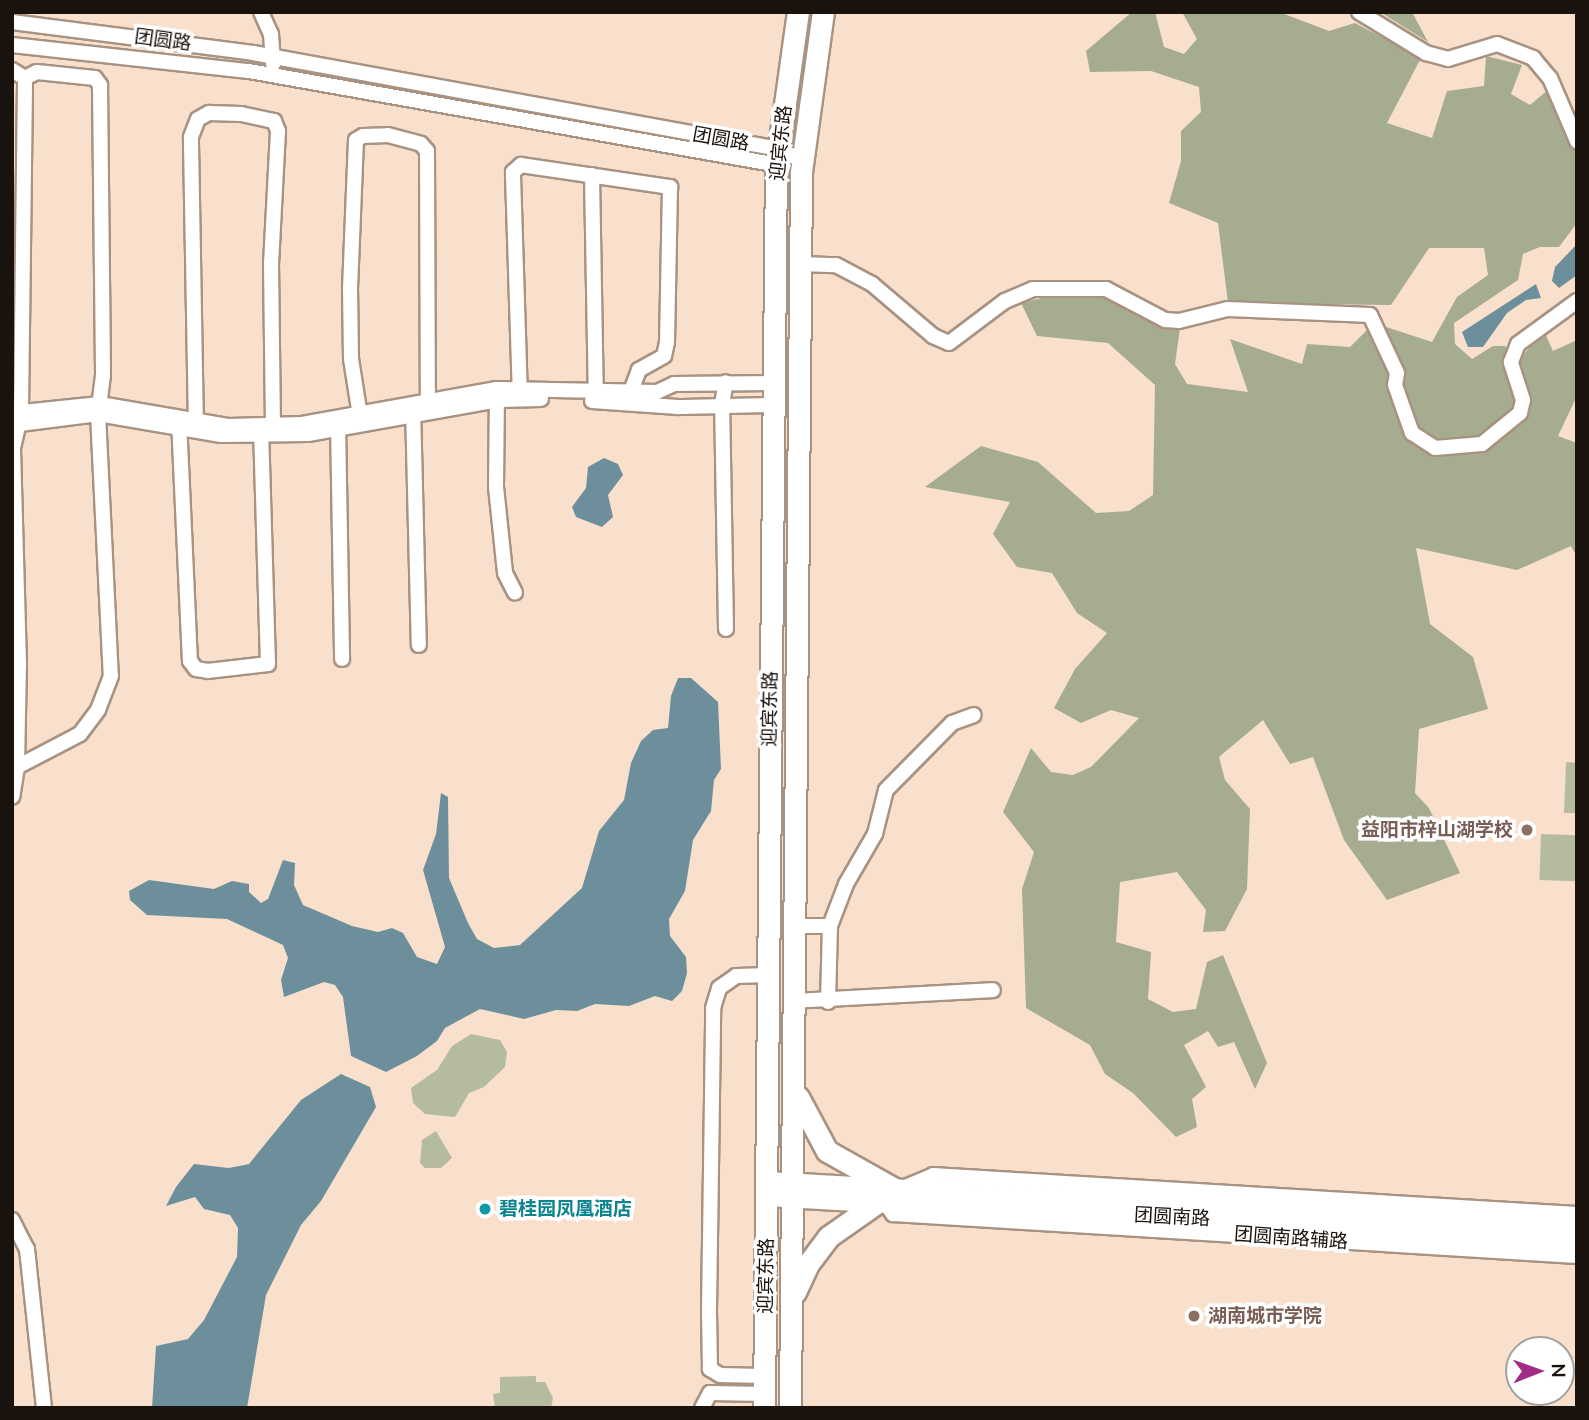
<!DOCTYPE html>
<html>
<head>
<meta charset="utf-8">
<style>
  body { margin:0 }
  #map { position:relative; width:1589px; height:1420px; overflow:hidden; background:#f8e0cd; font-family:Mulish,"Noto Sans SC",sans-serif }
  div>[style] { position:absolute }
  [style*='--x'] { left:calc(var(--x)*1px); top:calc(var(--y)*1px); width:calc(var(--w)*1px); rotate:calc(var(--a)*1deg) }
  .green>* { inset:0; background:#b4bba1; transform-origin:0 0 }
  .forest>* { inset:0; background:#a5ac8f }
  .water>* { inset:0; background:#6d8f9c }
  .roads { filter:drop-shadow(2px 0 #a89281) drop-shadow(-2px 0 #a89281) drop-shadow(0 2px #a89281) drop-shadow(0 -2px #a89281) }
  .minor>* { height:14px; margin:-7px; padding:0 7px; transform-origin:7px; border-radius:7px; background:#fff }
  .major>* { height:18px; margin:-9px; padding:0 9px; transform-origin:9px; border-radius:9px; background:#fff }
  .highway>* { height:21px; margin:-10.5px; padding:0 10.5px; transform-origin:10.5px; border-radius:10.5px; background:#fff }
  .dots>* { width:19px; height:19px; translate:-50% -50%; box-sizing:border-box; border:4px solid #fff; border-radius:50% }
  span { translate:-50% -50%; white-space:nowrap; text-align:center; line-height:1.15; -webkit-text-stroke:7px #fff; paint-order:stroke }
  .street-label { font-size:19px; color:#1a120c }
  .education-label { font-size:19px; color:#785e54; font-weight:700 }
  .right { translate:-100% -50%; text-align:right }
  .left { translate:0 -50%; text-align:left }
  .culture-label { font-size:19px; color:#0d838f; font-weight:700 }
  .frame { position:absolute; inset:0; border:14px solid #1a120c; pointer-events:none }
  .north { position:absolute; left:1505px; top:1336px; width:70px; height:70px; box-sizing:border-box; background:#fff; border:2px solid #a3a09e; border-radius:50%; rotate:89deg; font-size:19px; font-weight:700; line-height:28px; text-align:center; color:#1a120c }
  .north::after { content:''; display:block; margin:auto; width:24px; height:32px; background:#a02c87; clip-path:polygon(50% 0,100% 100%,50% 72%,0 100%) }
</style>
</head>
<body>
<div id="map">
  <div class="green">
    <i style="clip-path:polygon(1566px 762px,1577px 763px,1577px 813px,1564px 813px)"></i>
    <i style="left:1541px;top:834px;width:36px;height:46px;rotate:2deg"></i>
    <i style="clip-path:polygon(471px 1034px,500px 1040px,507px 1052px,505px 1067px,484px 1087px,469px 1093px,455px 1117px,425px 1114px,413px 1103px,411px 1088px,437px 1070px,452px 1046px)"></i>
    <i style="clip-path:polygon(436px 1131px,452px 1158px,441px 1168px,425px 1168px,420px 1163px,422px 1140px)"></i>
    <i style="clip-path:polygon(536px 1376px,536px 1382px,545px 1382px,553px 1398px,551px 1408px,495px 1408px,493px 1394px,500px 1393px,500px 1377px)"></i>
  </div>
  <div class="forest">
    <i style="clip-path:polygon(1132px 12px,1155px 12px,1164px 47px,1184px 54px,1197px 39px,1182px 12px,1279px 12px,1329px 31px,1355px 23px,1421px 58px,1387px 123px,1432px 138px,1447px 91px,1484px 86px,1486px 56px,1522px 65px,1511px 94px,1530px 105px,1555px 84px,1577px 137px,1577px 223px,1559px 247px,1540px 247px,1523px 254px,1518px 280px,1454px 323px,1455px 344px,1472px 359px,1493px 346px,1505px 346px,1517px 362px,1544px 331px,1553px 351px,1577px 340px,1577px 396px,1558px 436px,1577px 443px,1577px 557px,1571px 546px,1517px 570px,1416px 548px,1430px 624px,1473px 657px,1488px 709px,1419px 729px,1415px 793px,1429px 808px,1460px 873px,1387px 900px,1344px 840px,1313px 757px,1290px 764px,1263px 720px,1219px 757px,1225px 780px,1250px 809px,1247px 889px,1225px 931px,1203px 932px,1206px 910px,1177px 872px,1120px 882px,1116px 942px,1151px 952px,1148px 999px,1173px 1012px,1196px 1009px,1207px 962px,1223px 955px,1267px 1063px,1255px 1089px,1234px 1042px,1218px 1047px,1208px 1031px,1184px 1045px,1206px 1087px,1192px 1099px,1197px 1127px,1176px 1137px,1133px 1093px,1105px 1074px,1090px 1045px,1026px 1008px,1022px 889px,1034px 852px,1003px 812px,1031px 748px,1051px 772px,1073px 775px,1091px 767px,1139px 718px,1111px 710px,1081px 723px,1054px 708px,1075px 669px,1107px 633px,1077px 613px,1052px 573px,1017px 567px,993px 534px,1010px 502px,925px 487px,981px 446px,1038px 462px,1096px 513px,1129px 511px,1153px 495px,1155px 385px,1108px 343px,1037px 336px,1021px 303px,1083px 288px,1123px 300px,1180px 328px,1175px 364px,1187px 384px,1248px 392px,1230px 339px,1302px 364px,1307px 344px,1350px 347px,1374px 323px,1432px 342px,1457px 297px,1488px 275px,1484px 248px,1429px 248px,1391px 305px,1228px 303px,1218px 223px,1169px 203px,1181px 161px,1181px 131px,1201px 112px,1199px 87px,1151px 71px,1090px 72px,1086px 51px)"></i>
    <i style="clip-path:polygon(1380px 12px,1412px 12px,1428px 42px)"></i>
  </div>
  <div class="water">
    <i style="clip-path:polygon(1577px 244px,1577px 275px,1559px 288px,1552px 281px,1555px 267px)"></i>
    <i style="clip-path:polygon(1536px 284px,1541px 298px,1526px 300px,1507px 313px,1483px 347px,1468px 347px,1462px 332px)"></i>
    <i style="clip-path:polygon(604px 458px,618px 464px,623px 475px,608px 495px,613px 517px,602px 527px,576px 517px,572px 507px,586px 488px,588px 467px)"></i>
    <i style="clip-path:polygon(678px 678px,691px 678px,718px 702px,721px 769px,714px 780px,711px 811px,693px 840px,685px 891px,669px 919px,670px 936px,686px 957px,687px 973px,682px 991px,672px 1001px,655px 996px,629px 1006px,595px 1004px,577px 1011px,556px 1010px,524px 1019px,480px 1009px,445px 1028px,437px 1041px,417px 1056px,386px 1072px,351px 1056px,343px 997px,335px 985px,324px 982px,284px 997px,281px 980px,288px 958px,283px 945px,227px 919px,147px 915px,130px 900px,129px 891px,149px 880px,214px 889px,232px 881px,249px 884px,249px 892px,261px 903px,268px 899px,283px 860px,295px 863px,294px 885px,303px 905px,352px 926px,378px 932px,392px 928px,403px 933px,417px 957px,437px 964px,445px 947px,423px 870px,436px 834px,441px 793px,448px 797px,449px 878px,468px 923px,477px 939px,494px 948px,520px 945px,582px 888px,599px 831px,624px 800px,631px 763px,641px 741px,653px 730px,668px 728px,671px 696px)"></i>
    <i style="clip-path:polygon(341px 1074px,370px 1087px,376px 1107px,321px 1201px,301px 1225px,266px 1295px,247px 1408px,152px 1408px,156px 1346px,188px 1339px,204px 1320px,237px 1257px,238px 1228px,230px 1215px,204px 1209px,195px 1197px,166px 1206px,176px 1187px,194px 1164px,229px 1168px,249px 1164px,301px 1100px)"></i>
  </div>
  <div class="roads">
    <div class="minor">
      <i style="--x:261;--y:12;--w:24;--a:66"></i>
      <i style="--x:271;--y:34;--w:30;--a:86"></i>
      <i style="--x:1359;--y:12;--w:79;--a:31.5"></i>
      <i style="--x:1426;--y:53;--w:23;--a:15"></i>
      <i style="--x:1448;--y:59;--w:51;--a:-17"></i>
      <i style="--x:1497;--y:44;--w:39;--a:21"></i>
      <i style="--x:1533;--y:58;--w:26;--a:50"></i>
      <i style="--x:1550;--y:78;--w:69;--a:66.8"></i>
      <i style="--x:12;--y:22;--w:243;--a:7.3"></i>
      <i style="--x:253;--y:53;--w:535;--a:10.34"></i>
      <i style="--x:779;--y:149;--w:27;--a:27"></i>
      <i style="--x:12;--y:45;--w:238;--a:6.3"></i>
      <i style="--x:249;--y:71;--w:543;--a:10.07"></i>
      <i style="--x:12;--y:70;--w:15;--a:32"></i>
      <i style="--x:592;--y:175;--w:223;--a:89"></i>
      <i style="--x:800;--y:264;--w:36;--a:2"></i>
      <i style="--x:836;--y:265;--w:41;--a:27.8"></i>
      <i style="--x:872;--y:284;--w:80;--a:40.4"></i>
      <i style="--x:933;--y:336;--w:17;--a:24"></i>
      <i style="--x:949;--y:343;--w:70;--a:-36.9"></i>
      <i style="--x:1005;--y:301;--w:30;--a:-23"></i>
      <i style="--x:1033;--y:289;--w:73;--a:0"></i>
      <i style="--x:1106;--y:289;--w:67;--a:27.7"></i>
      <i style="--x:1165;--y:320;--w:14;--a:4"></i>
      <i style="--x:1179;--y:321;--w:50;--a:-13.8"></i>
      <i style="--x:1228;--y:309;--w:142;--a:2.4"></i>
      <i style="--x:1370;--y:315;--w:64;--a:65"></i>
      <i style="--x:1397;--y:373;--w:12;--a:99"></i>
      <i style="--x:1395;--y:385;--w:51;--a:70.5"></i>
      <i style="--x:1412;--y:433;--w:27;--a:33"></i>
      <i style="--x:1435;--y:448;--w:47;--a:-4.9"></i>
      <i style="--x:1482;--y:444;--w:49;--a:-39.2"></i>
      <i style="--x:1520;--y:413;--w:13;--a:-77"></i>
      <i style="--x:1523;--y:400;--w:40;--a:-108"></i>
      <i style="--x:1511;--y:362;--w:19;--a:-69"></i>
      <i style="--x:1518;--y:344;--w:73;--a:-36.1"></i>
      <i style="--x:497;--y:391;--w:96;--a:90.6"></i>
      <i style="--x:496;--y:487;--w:86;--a:84"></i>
      <i style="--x:505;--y:573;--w:22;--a:63"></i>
      <i style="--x:520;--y:398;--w:226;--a:-91.8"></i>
      <i style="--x:513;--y:172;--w:11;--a:-41"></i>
      <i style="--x:521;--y:165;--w:151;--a:8.4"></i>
      <i style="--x:670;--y:187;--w:155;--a:91.1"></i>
      <i style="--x:667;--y:342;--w:14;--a:102"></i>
      <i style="--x:664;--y:356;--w:29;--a:151"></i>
      <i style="--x:639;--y:370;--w:31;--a:111"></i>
      <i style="--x:592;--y:401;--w:86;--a:4"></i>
      <i style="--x:678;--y:407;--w:96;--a:-1.2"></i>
      <i style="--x:413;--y:407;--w:238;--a:88.6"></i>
      <i style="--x:13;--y:413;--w:87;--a:-5.9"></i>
      <i style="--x:100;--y:404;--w:131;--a:9.7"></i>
      <i style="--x:229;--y:426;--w:73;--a:-1.6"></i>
      <i style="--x:302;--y:424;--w:198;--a:-10.2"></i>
      <i style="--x:497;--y:389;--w:160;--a:1.1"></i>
      <i style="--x:657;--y:392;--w:19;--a:-25"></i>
      <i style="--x:674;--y:384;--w:100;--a:-0.6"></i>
      <i style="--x:179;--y:420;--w:241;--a:87.4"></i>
      <i style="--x:190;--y:661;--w:10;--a:53"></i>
      <i style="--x:196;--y:669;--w:12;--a:9"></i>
      <i style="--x:208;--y:671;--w:60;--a:-6.7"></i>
      <i style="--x:268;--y:664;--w:237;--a:-91.7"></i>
      <i style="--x:361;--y:422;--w:64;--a:-99"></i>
      <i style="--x:351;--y:359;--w:70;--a:-90.8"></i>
      <i style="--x:350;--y:289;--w:149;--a:-87.7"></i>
      <i style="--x:356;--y:140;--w:8;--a:-30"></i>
      <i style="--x:363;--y:136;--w:25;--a:-2"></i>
      <i style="--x:388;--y:135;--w:34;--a:15"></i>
      <i style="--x:421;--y:144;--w:9;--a:49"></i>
      <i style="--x:427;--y:151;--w:261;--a:89.8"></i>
      <i style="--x:338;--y:424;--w:235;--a:89"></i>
      <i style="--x:12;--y:425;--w:87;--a:-7.3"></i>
      <i style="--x:98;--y:414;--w:125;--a:9.7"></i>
      <i style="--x:221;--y:435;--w:87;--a:-0.7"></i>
      <i style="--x:308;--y:434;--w:193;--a:-10.1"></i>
      <i style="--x:498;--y:400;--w:43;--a:-1.3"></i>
      <i style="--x:196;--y:429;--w:292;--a:-91"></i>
      <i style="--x:191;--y:137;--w:19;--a:-69"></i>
      <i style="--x:198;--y:119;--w:13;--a:-29"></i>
      <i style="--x:209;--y:113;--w:32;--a:2"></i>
      <i style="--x:241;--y:114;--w:34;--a:12"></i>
      <i style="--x:274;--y:121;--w:11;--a:68"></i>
      <i style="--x:278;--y:131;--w:132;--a:93"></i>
      <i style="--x:271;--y:263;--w:171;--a:89.3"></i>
      <i style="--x:726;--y:629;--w:225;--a:-91"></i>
      <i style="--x:722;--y:404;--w:22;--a:-80"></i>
      <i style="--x:12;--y:768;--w:5;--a:-11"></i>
      <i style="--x:17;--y:767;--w:103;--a:-88.9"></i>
      <i style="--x:19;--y:664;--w:216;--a:-91.6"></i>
      <i style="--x:13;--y:448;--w:37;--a:-77"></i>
      <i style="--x:21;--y:412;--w:334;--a:-89.3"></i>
      <i style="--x:25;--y:78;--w:13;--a:-27"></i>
      <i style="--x:37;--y:72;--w:58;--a:5.9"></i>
      <i style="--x:95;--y:78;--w:9;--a:54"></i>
      <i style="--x:100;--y:85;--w:290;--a:89.4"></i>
      <i style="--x:103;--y:375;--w:39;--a:97"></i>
      <i style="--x:98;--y:414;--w:262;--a:87.2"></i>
      <i style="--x:111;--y:676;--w:36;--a:111"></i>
      <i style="--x:98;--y:710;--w:30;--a:127"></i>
      <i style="--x:80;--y:734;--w:71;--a:152.4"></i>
      <i style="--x:17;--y:767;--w:30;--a:99"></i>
      <i style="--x:794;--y:926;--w:36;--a:0"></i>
      <i style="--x:793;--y:1001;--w:200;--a:-3.1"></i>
      <i style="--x:828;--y:1002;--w:76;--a:-88.5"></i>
      <i style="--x:830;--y:926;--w:45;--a:-69.1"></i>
      <i style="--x:846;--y:884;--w:58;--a:-59.9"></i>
      <i style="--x:875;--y:834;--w:45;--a:-76"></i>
      <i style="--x:886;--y:790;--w:94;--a:-45.4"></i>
      <i style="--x:952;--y:723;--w:23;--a:-20"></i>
      <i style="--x:903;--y:1188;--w:33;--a:-23"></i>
      <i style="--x:933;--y:1175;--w:645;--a:3.47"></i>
      <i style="--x:885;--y:1203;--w:14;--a:54"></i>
      <i style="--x:893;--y:1214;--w:685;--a:3.51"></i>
      <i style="--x:12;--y:1220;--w:33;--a:63"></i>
      <i style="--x:27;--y:1249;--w:160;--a:83.9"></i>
      <i style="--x:764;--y:1376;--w:44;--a:-178.7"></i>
      <i style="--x:720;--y:1375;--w:12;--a:-149"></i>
      <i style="--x:710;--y:1369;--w:58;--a:-91"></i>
      <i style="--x:709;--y:1311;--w:303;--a:-89.2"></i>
      <i style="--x:713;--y:1008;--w:21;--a:-73"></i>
      <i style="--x:719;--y:988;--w:21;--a:-35"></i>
      <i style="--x:736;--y:976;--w:32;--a:-2"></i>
      <i style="--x:702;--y:1408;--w:17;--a:-62"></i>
      <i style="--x:710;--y:1393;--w:54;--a:1.1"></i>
    </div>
    <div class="major">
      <i style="--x:767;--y:1181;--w:811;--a:3.32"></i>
      <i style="--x:767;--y:1197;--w:811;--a:3.25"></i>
    </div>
    <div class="highway">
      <i style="--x:798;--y:1097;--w:61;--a:61.8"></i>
      <i style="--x:827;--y:1151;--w:76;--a:29.3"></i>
      <i style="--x:795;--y:1292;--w:31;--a:-65"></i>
      <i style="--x:808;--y:1264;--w:34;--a:-53"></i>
      <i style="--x:828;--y:1237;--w:61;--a:-35"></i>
      <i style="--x:764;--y:1408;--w:1240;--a:-89.45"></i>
      <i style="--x:776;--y:168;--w:158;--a:-82"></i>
      <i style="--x:790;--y:1408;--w:1236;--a:-89.49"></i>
      <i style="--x:801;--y:172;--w:162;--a:-82.2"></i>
    </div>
  </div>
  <div class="dots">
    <i style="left:1527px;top:830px;background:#8d6e63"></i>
    <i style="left:485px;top:1209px;background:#0f9aa8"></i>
    <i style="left:1194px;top:1316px;background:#8d6e63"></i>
  </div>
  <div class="street-label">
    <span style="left:163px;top:40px;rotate:8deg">团圆路</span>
    <span style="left:721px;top:139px;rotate:10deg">团圆路</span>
    <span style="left:781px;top:143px;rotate:-84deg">迎宾东路</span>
    <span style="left:770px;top:709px;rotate:-89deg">迎宾东路</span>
    <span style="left:1172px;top:1217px;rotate:3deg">团圆南路</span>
    <span style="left:1291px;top:1238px;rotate:4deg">团圆南路辅路</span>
    <span style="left:766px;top:1276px;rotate:-89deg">迎宾东路</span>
  </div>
  <div class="education-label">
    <span class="right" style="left:1513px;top:830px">益阳市梓山湖学校</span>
    <span class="left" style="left:1208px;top:1316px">湖南城市学院</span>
  </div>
  <div class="culture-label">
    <span class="left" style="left:499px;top:1209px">碧桂园凤凰酒店</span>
  </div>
  <div class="frame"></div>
  <div class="north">N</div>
</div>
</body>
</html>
